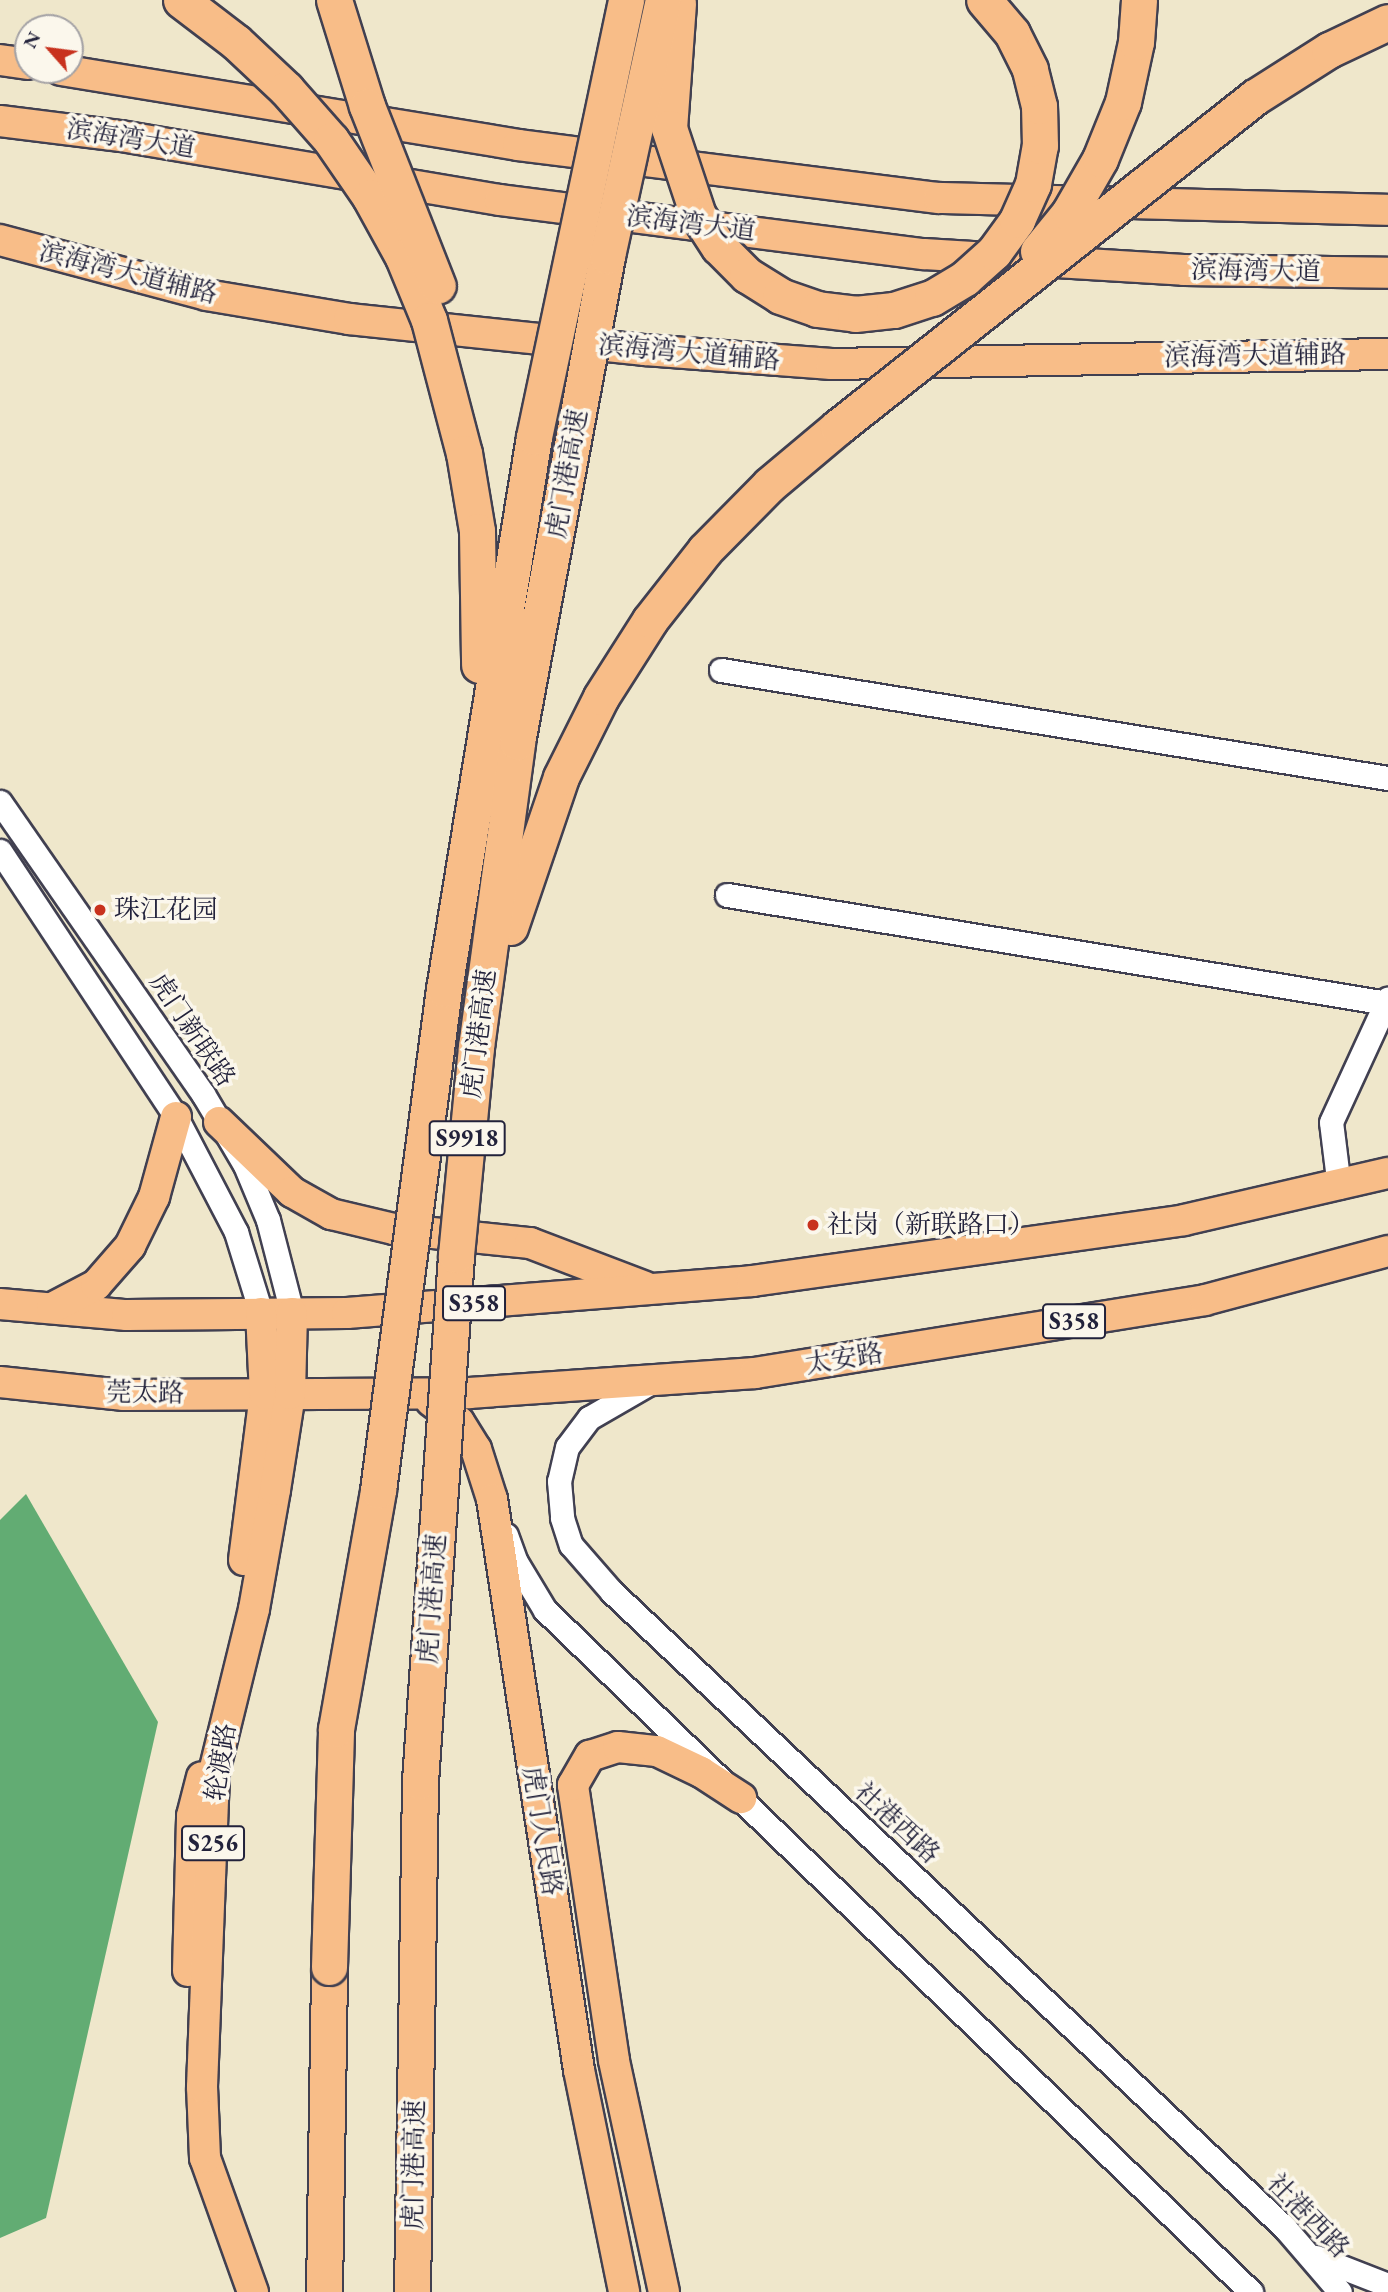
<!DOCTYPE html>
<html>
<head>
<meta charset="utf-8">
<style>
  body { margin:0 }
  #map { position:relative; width:1388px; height:2292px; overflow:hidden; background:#efe7cb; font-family:"EB Garamond","Noto Serif SC",serif }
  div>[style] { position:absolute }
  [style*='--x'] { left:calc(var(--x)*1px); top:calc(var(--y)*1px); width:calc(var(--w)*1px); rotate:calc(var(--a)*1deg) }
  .forest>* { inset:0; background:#62ac73 }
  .roads { filter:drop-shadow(2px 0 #414051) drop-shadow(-2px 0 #414051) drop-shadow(0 2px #414051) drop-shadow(0 -2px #414051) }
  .minor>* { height:23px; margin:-11.5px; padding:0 11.5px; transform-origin:11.5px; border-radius:11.5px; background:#fff }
  .major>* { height:30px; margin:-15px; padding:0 15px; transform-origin:15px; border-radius:15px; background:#f8bd88 }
  .highway>* { height:35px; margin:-17.5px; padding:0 17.5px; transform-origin:17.5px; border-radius:17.5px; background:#f8bd88 }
  .bridges { filter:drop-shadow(2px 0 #414051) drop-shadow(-2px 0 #414051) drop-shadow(0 2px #414051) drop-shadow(0 -2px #414051) }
  .highway-bridge>* { height:35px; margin:-17.5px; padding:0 17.5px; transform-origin:17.5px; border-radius:17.5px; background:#f8bd88 }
  .dots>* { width:19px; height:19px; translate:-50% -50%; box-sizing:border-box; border:4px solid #fbf7ec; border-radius:50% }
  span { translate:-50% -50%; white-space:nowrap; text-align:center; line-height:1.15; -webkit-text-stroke:7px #fbf7ec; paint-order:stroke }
  .shield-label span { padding:2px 5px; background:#fbf7ec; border:2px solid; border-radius:5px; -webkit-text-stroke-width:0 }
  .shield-label { font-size:24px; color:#22223b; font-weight:700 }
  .street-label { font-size:26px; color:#22223b }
  .poi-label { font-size:26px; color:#22223b }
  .left { translate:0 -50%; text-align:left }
  .north { position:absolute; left:14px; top:14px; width:70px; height:70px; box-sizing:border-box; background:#fbf7ec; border:2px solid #a4a2a5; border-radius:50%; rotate:298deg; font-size:19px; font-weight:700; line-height:28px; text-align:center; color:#22223b }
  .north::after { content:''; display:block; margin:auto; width:24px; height:32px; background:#c8321e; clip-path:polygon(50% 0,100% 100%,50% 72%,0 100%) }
</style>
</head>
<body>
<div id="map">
  <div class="forest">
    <i style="clip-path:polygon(26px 1494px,158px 1722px,46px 2218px,0 2238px,0 1520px)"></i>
  </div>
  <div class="roads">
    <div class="minor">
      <i style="--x:721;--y:670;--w:676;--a:9.2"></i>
      <i style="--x:0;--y:802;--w:356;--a:55.2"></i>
      <i style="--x:203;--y:1094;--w:82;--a:59.4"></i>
      <i style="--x:245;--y:1165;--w:60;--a:67.3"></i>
      <i style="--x:268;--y:1220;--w:96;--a:75.5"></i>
      <i style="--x:0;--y:851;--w:319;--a:56.5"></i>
      <i style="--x:176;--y:1117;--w:130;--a:62.4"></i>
      <i style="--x:236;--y:1232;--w:85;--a:72.8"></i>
      <i style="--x:727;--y:895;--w:669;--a:9.29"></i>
      <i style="--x:1339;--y:1187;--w:65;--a:-97"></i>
      <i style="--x:1331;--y:1122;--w:136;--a:-65.3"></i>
      <i style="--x:648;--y:1384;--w:68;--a:150"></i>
      <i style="--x:589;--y:1418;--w:36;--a:127"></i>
      <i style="--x:567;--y:1447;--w:35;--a:103"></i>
      <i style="--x:559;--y:1481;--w:37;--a:85"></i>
      <i style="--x:562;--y:1518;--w:28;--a:72"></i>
      <i style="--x:571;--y:1545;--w:62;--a:48.9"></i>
      <i style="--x:612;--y:1592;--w:926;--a:43.38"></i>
      <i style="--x:1285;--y:2228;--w:84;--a:49.3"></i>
      <i style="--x:506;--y:1535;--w:29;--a:70"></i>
      <i style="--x:516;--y:1562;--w:56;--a:58.9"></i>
      <i style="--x:545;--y:1610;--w:982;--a:44.01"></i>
      <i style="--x:1316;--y:2257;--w:77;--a:21.3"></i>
    </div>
    <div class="major">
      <i style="--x:0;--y:60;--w:28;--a:8"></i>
      <i style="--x:61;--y:70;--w:463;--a:9.3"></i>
      <i style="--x:518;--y:145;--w:424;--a:7.2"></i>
      <i style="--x:939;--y:198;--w:449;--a:1.5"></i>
      <i style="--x:0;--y:121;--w:122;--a:7.1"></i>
      <i style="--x:121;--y:136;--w:384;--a:9.6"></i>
      <i style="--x:500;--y:200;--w:427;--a:7.3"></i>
      <i style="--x:924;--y:254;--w:260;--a:3.5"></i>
      <i style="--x:1184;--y:270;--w:204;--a:0.8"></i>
      <i style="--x:0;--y:240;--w:213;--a:14.9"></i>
      <i style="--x:206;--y:295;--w:145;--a:9.5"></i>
      <i style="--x:349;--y:319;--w:298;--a:6"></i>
      <i style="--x:645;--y:350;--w:187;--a:4.3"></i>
      <i style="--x:831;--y:364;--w:557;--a:-1.03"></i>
      <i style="--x:219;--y:1122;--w:101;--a:43.8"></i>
      <i style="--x:292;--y:1192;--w:45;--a:29.4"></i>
      <i style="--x:331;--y:1214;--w:65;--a:13.4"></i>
      <i style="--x:394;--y:1229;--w:137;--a:5.9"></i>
      <i style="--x:530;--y:1243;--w:123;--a:20.9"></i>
      <i style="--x:0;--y:1304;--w:127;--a:5"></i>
      <i style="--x:127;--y:1315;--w:220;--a:-0.5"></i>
      <i style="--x:347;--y:1313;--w:406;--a:-4.5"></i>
      <i style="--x:752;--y:1281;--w:436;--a:-8"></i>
      <i style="--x:1184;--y:1220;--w:209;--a:-13"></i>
      <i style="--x:52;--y:1308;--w:50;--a:-27.6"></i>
      <i style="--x:96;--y:1285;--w:52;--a:-48.9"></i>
      <i style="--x:130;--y:1246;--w:55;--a:-63.9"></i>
      <i style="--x:154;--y:1197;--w:83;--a:-74.6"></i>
      <i style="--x:0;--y:1382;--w:125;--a:6"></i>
      <i style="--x:124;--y:1395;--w:345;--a:-0.3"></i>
      <i style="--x:469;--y:1393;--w:287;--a:-4"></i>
      <i style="--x:755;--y:1373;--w:456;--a:-9.2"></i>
      <i style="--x:1205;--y:1300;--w:189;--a:-15"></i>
      <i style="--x:431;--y:1401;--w:35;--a:37"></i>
      <i style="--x:459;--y:1422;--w:32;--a:58"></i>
      <i style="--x:476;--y:1449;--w:52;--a:72.3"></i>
      <i style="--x:492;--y:1499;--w:578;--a:81.34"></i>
      <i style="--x:579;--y:2070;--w:227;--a:78.5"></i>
      <i style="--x:244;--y:1560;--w:167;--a:-82.8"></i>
      <i style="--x:265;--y:1394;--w:81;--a:-92.8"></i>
      <i style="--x:188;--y:1971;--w:155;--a:-88.5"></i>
      <i style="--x:192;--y:1816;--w:40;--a:-75.6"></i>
      <i style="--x:253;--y:2292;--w:142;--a:-109.7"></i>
      <i style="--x:205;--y:2158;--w:71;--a:-92.4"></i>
      <i style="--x:202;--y:2087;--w:315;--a:-87.8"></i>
      <i style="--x:214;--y:1772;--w:168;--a:-76.2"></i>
      <i style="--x:254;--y:1609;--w:121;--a:-80"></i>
      <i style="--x:275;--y:1490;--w:97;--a:-81.1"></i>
      <i style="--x:290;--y:1394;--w:81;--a:-88.6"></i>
      <i style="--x:664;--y:2292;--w:237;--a:-102.2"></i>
      <i style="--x:614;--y:2060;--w:278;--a:-98.5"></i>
      <i style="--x:573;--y:1785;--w:34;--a:-60"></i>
      <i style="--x:590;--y:1756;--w:29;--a:-18"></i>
      <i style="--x:618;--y:1747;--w:39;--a:6"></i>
      <i style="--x:657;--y:1751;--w:49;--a:25.5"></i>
      <i style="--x:701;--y:1772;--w:48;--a:33"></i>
    </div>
    <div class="highway">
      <i style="--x:324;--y:2292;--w:325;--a:-89.1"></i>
    </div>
  </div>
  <div class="bridges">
    <div class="highway-bridge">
      <i style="--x:181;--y:0;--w:69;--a:37.4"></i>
      <i style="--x:236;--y:42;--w:69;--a:43.2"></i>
      <i style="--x:286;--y:89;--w:68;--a:48.6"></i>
      <i style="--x:331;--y:140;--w:69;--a:55.6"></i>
      <i style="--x:370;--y:197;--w:68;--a:61.2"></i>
      <i style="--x:403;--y:257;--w:68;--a:67.6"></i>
      <i style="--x:429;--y:320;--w:138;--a:75.3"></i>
      <i style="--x:464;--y:453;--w:79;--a:80.5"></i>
      <i style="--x:477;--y:531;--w:134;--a:89.1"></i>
      <i style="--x:334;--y:0;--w:111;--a:72.7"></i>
      <i style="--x:367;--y:106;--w:193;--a:68.5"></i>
      <i style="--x:678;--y:3;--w:125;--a:94.1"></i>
      <i style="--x:669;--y:128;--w:92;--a:71.6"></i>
      <i style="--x:698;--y:215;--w:38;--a:57"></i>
      <i style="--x:719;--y:247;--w:40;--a:45"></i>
      <i style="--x:747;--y:275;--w:39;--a:32"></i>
      <i style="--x:780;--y:296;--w:39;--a:19"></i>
      <i style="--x:817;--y:309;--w:38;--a:7"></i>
      <i style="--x:855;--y:314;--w:39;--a:-6"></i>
      <i style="--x:894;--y:310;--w:40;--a:-18"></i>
      <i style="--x:932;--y:298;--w:39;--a:-31"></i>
      <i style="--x:965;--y:278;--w:39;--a:-42"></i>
      <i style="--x:994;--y:252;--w:39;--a:-54"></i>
      <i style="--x:1017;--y:220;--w:39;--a:-66"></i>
      <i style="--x:1033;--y:184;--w:39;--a:-80"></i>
      <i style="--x:1040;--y:146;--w:40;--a:-91.4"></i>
      <i style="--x:1039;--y:106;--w:38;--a:-104"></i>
      <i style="--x:1030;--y:69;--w:40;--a:-116.6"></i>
      <i style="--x:1012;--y:33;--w:43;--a:-130.3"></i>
      <i style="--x:1038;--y:251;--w:49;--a:-50.8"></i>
      <i style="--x:1069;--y:213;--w:62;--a:-60.1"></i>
      <i style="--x:1100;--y:159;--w:61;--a:-68"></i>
      <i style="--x:1123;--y:102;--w:61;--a:-77.8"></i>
      <i style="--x:1136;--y:42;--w:42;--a:-85.9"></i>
      <i style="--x:510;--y:927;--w:158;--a:-71.2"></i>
      <i style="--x:561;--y:777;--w:89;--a:-63.4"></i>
      <i style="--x:601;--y:697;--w:91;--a:-57.5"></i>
      <i style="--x:650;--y:620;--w:89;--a:-51.8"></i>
      <i style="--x:705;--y:550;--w:91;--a:-45.4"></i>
      <i style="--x:769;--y:485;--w:90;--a:-40"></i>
      <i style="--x:838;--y:427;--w:532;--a:-38.36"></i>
      <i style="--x:1255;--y:97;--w:88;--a:-32.4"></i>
      <i style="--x:1329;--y:50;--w:65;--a:-25.4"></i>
      <i style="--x:329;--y:1967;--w:238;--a:-88.3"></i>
      <i style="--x:336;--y:1729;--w:243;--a:-80"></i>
      <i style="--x:378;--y:1490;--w:505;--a:-82.5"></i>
      <i style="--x:444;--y:989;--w:559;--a:-80.74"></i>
      <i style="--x:534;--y:437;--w:447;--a:-78.1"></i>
      <i style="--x:412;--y:2292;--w:511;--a:-89.1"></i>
      <i style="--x:420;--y:1781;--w:527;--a:-86.08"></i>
      <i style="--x:456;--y:1255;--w:209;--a:-84.5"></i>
      <i style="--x:476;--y:1047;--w:308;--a:-82.3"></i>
      <i style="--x:517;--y:742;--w:494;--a:-79.5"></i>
      <i style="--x:607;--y:256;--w:262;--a:-77.7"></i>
    </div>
  </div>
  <div class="dots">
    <i style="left:100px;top:910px;background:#c8321e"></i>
    <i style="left:813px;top:1225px;background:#c8321e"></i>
  </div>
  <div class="shield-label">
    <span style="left:467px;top:1138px">S9918</span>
    <span style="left:474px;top:1303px">S358</span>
    <span style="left:1074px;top:1321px">S358</span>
    <span style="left:213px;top:1843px">S256</span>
  </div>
  <div class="street-label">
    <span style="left:131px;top:139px;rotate:9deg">滨海湾大道</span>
    <span style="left:691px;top:224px;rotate:7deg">滨海湾大道</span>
    <span style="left:1256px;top:271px;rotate:1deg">滨海湾大道</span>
    <span style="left:128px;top:273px;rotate:14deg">滨海湾大道辅路</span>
    <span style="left:689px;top:353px;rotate:5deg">滨海湾大道辅路</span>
    <span style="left:1255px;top:356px;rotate:-1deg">滨海湾大道辅路</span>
    <span style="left:567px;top:474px;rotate:-80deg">虎门港高速</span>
    <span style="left:192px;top:1030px;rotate:56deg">虎门新联路</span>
    <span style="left:479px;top:1034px;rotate:-83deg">虎门港高速</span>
    <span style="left:844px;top:1359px;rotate:-9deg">太安路</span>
    <span style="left:145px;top:1393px;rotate:1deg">莞太路</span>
    <span style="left:432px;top:1599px;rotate:-86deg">虎门港高速</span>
    <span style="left:221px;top:1762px;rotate:-81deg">轮渡路</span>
    <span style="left:897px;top:1823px;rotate:43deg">社港西路</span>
    <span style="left:542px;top:1831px;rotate:81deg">虎门人民路</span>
    <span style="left:414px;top:2165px;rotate:-89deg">虎门港高速</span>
    <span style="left:1308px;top:2216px;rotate:46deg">社港西路</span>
  </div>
  <div class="poi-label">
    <span class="left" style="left:114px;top:910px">珠江花园</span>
    <span class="left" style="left:827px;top:1225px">社岗（新联路口）</span>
  </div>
  <div class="north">N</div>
</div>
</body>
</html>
